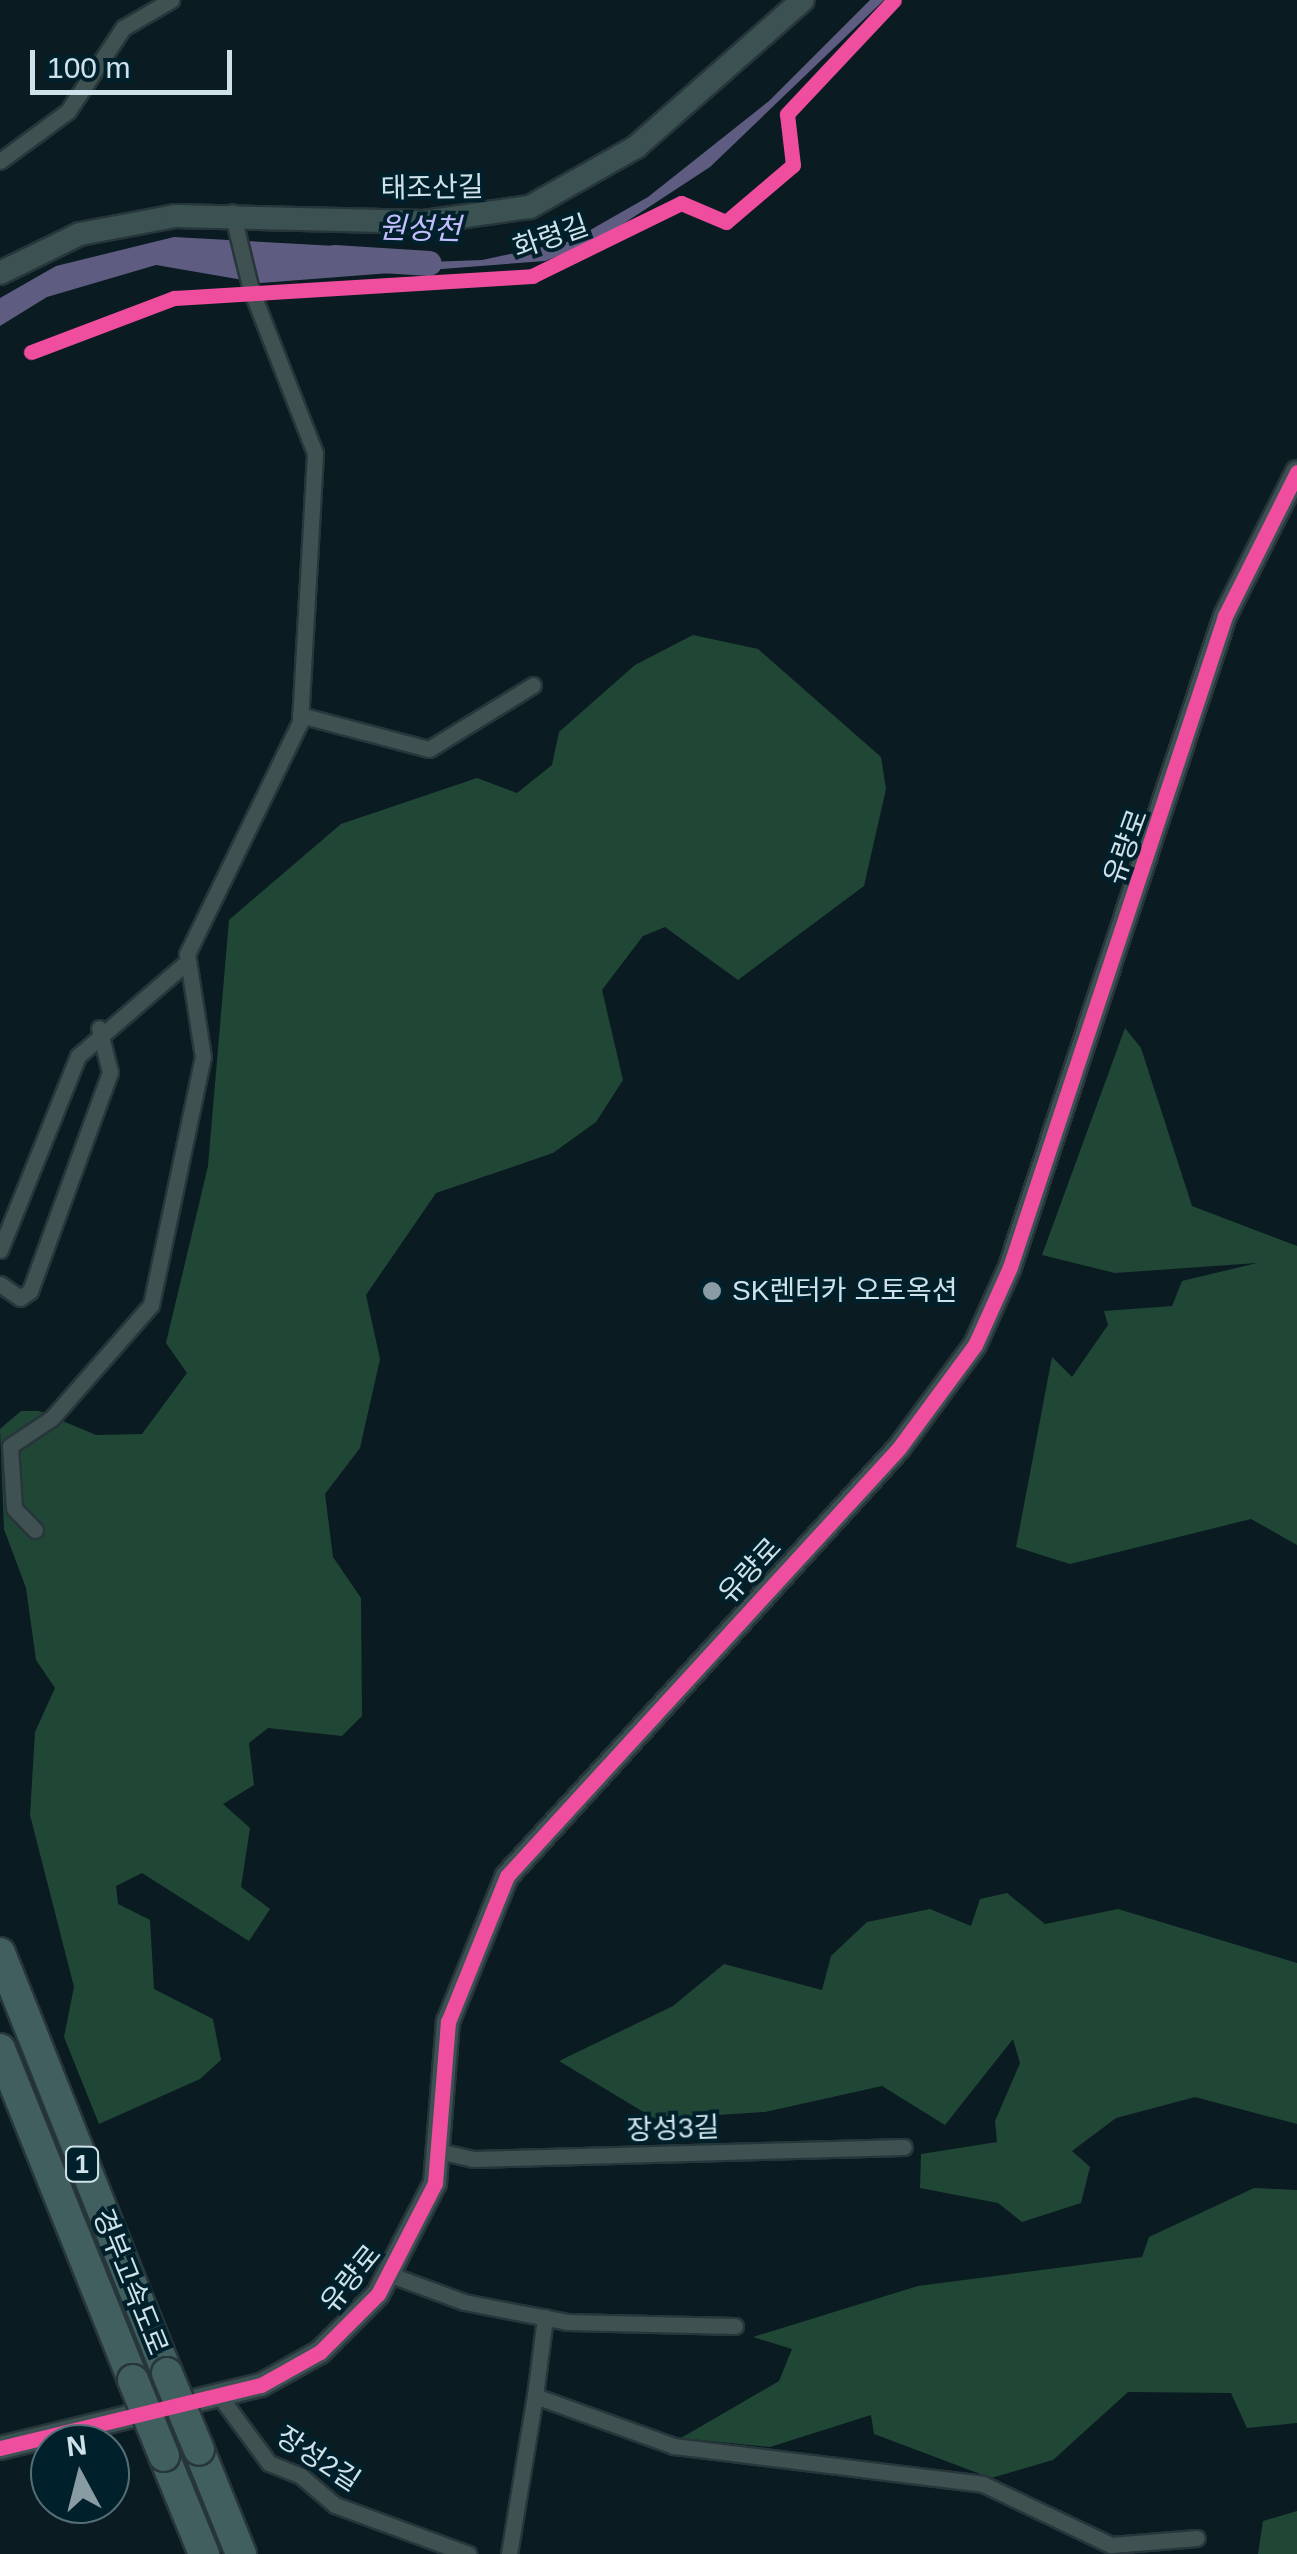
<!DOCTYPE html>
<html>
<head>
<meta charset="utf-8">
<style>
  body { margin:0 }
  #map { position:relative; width:1297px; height:2554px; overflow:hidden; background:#0a1b21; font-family:Helvetica,"Noto Sans KR",sans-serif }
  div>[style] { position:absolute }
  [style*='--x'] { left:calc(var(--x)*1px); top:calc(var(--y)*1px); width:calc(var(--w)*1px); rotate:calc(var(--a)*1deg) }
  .forest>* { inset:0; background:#204736 }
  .water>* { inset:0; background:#5e5c80 }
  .river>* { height:25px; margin:-12.5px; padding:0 12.5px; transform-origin:12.5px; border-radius:12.5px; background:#5e5c80 }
  .roads { filter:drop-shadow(2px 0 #27363b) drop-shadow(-2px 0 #27363b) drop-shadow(0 2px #27363b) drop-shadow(0 -2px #27363b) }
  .street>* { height:15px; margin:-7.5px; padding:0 7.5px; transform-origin:7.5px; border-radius:7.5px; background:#3f5151 }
  .secondary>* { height:22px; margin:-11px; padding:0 11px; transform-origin:11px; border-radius:11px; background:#3c5252 }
  .highway>* { height:30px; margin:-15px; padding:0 15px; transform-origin:15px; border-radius:15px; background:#405f5e }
  .bridges { filter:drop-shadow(2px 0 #27363b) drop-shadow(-2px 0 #27363b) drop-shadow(0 2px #27363b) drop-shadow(0 -2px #27363b) }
  .highway-bridge>* { height:30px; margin:-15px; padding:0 15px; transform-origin:15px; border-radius:15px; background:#405f5e }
  .cycleway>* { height:15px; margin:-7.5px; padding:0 7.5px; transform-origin:7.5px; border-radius:7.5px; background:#ef4d9e }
  .dots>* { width:28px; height:28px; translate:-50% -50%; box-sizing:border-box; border:5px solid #00202b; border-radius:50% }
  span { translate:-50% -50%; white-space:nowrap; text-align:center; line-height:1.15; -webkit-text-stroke:8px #00202b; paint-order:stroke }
  .shield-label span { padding:2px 8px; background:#00202b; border:2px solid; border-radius:8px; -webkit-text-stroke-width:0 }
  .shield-label { font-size:25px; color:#cfe2e9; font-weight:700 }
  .street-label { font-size:28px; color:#cfe2e9 }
  .poi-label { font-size:28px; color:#cfe2e9 }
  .left { translate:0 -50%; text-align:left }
  .water-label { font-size:30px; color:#c3bdfe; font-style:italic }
  .north { position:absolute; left:30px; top:2424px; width:100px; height:100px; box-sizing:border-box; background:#00202b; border:2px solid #536e77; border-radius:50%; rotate:353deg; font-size:28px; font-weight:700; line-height:40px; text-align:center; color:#cfe2e9 }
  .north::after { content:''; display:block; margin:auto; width:35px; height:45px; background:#8a9ca3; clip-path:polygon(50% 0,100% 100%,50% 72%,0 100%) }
  .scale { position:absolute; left:30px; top:50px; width:202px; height:45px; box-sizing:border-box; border:5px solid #cfe2e9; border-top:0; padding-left:12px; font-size:30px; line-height:35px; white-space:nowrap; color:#cfe2e9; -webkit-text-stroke:8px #00202b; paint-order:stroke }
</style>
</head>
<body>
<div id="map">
  <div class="forest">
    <i style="clip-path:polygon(693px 635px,758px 649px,881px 757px,886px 789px,864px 886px,738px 980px,665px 927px,643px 936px,602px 990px,623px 1080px,596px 1122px,553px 1153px,436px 1193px,366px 1295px,380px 1359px,360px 1448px,325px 1494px,333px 1557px,361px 1598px,362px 1716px,342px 1736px,268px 1728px,249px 1743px,254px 1785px,223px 1804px,250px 1828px,241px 1887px,270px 1909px,249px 1941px,142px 1873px,116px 1886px,118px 1904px,150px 1920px,154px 1989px,213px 2019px,221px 2060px,200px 2079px,99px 2124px,64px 2037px,74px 1987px,30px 1815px,35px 1732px,55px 1688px,36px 1660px,26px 1588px,4px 1529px,0 1429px,21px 1411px,39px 1411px,96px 1435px,142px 1434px,187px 1373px,166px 1343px,208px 1166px,229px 920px,341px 824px,477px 778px,517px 793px,552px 765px,559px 732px,635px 665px)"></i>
    <i style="clip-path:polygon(1125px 1028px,1141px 1048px,1192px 1206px,1297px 1246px,1297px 1545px,1251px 1519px,1070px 1564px,1016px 1547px,1052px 1357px,1072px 1377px,1108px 1325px,1104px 1311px,1172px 1306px,1182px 1281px,1257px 1263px,1115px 1273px,1042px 1255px)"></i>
    <i style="clip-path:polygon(1007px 1893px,1045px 1924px,1118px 1909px,1297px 1963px,1297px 2124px,1195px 2097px,1116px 2118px,1072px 2151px,1090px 2167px,1081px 2203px,1022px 2222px,998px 2203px,920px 2188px,921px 2154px,997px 2142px,995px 2121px,1020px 2063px,1013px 2039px,945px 2125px,882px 2086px,765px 2112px,655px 2119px,559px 2061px,673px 2006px,724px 1964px,822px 1990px,831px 1956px,867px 1922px,930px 1909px,971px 1926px,980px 1899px)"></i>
    <i style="clip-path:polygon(1254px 2188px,1297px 2190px,1297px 2423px,1247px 2428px,1231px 2393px,1128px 2392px,1053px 2460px,991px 2478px,874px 2434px,871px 2415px,770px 2447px,681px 2438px,779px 2381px,792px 2349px,753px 2337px,918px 2286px,1142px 2257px,1149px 2237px)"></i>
    <i style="clip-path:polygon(1297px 2511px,1297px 2554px,1258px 2554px,1263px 2521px)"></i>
  </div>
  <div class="water">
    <i style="clip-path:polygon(870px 0,884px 0,710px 167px,597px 241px,545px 261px,261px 283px,156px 265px,47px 297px,0 326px,0 298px,56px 266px,174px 237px,336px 246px,373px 264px,482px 260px,571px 241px,648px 197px,769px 101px)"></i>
  </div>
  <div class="river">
    <i style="--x:334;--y:257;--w:95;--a:3.6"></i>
  </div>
  <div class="roads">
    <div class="street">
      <i style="--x:0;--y:161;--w:84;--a:-36.3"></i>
      <i style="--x:68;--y:111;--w:100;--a:-56.5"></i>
      <i style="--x:123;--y:28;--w:56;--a:-30.3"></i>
      <i style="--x:300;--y:715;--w:133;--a:14.8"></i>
      <i style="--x:429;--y:749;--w:122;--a:-31.6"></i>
      <i style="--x:0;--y:1250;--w:209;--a:-68.1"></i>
      <i style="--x:78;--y:1056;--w:145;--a:-40.8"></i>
      <i style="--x:0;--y:1284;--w:24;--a:35"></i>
      <i style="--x:20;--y:1298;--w:12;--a:-35"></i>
      <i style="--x:30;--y:1291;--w:233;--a:-69.9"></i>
      <i style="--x:110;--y:1072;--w:45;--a:-104"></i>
      <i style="--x:35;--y:1530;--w:30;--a:-134"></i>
      <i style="--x:14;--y:1508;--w:62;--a:-93.7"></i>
      <i style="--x:10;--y:1446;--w:50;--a:-33.7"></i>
      <i style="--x:52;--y:1418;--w:150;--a:-48.8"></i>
      <i style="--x:151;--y:1305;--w:253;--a:-78.2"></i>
      <i style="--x:203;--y:1057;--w:104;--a:-98.8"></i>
      <i style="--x:187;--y:954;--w:258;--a:-64"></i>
      <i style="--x:300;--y:722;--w:269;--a:-86.8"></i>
      <i style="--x:315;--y:453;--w:175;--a:-111.4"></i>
      <i style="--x:251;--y:290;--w:80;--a:-103.7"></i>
      <i style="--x:443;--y:2152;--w:31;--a:13"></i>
      <i style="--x:473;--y:2159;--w:431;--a:-1.6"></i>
      <i style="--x:391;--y:2275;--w:78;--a:20.3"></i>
      <i style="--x:464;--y:2302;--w:106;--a:10.9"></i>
      <i style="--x:568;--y:2322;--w:167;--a:1.4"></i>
      <i style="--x:545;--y:2317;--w:80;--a:97.2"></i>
      <i style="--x:535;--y:2396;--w:148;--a:19.8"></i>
      <i style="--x:674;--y:2446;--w:311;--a:7"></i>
      <i style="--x:983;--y:2484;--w:142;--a:25.5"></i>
      <i style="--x:1111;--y:2545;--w:86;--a:-4.7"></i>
      <i style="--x:221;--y:2398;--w:81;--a:53.6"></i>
      <i style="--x:269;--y:2463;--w:35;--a:22"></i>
      <i style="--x:301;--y:2476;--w:45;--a:40.5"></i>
      <i style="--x:335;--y:2505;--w:142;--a:20.2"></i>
      <i style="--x:509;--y:2554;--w:160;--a:-80.7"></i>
    </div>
    <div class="secondary">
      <i style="--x:0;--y:273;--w:89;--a:-26"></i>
      <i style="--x:80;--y:234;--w:97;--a:-10.7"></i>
      <i style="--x:175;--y:216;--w:249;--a:1.4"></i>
      <i style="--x:424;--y:222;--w:107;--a:-8.1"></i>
      <i style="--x:530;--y:207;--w:122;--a:-29.5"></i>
      <i style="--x:636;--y:147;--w:222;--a:-41.4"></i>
      <i style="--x:0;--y:2448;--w:268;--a:-13.6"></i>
      <i style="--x:261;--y:2385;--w:68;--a:-29.2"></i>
      <i style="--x:320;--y:2352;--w:82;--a:-45"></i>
      <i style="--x:378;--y:2294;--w:125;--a:-62.8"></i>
      <i style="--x:435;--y:2183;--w:162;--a:-85.4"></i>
      <i style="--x:448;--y:2022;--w:157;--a:-68"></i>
      <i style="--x:507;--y:1876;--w:580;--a:-47.51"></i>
      <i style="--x:899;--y:1448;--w:128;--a:-53.6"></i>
      <i style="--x:975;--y:1345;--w:85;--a:-65.8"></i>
      <i style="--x:1010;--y:1267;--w:686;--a:-71.72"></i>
      <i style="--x:1225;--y:616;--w:161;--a:-63.4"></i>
    </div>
    <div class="highway">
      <i style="--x:0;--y:1953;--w:452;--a:68.3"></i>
      <i style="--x:0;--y:2049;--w:357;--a:68.1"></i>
      <i style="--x:199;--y:2450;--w:112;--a:68"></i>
      <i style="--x:164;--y:2456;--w:106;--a:67.8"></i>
    </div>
  </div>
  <div class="bridges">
    <div class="highway-bridge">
      <i style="--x:167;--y:2373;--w:83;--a:67.4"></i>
      <i style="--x:133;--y:2380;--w:82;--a:67.8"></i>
    </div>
  </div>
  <div class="cycleway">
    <i style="--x:31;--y:352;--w:153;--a:-20.7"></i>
    <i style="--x:174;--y:298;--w:359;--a:-3.5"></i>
    <i style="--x:532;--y:276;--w:166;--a:-26.1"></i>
    <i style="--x:681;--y:203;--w:49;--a:22.9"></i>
    <i style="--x:726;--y:222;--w:88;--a:-40.4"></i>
    <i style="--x:793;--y:165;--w:51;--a:-96.7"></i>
    <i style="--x:787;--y:114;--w:156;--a:-46.8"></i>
    <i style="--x:0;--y:2448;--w:268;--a:-13.6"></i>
    <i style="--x:261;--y:2385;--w:68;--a:-29.2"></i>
    <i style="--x:320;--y:2352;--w:82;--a:-45"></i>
    <i style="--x:378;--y:2294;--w:125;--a:-62.8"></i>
    <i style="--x:435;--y:2183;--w:162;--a:-85.4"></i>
    <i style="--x:448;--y:2022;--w:157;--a:-68"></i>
    <i style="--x:507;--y:1876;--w:580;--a:-47.51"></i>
    <i style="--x:899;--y:1448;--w:128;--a:-53.6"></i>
    <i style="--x:975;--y:1345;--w:85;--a:-65.8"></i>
    <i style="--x:1010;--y:1267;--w:686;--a:-71.72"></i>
    <i style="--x:1225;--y:616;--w:161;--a:-63.4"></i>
  </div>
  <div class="dots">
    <i style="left:712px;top:1291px;background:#8a9ca3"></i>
  </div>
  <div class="shield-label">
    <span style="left:82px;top:2164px">1</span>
  </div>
  <div class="street-label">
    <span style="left:432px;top:188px;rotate:-1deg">태조산길</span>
    <span style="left:551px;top:237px;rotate:-19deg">화령길</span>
    <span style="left:1126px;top:847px;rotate:-70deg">유량로</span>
    <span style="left:750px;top:1571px;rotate:-47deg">유량로</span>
    <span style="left:673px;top:2129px;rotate:-2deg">장성3길</span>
    <span style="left:351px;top:2279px;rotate:-51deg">유량로</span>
    <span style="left:130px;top:2282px;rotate:68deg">경부고속도로</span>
    <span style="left:318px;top:2459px;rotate:33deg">장성2길</span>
  </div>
  <div class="poi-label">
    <span class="left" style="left:732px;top:1291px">SK렌터카 오토옥션</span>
  </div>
  <div class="water-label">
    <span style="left:420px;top:229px;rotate:1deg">원성천</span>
  </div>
  <div class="north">N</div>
  <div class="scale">100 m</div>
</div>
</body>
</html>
